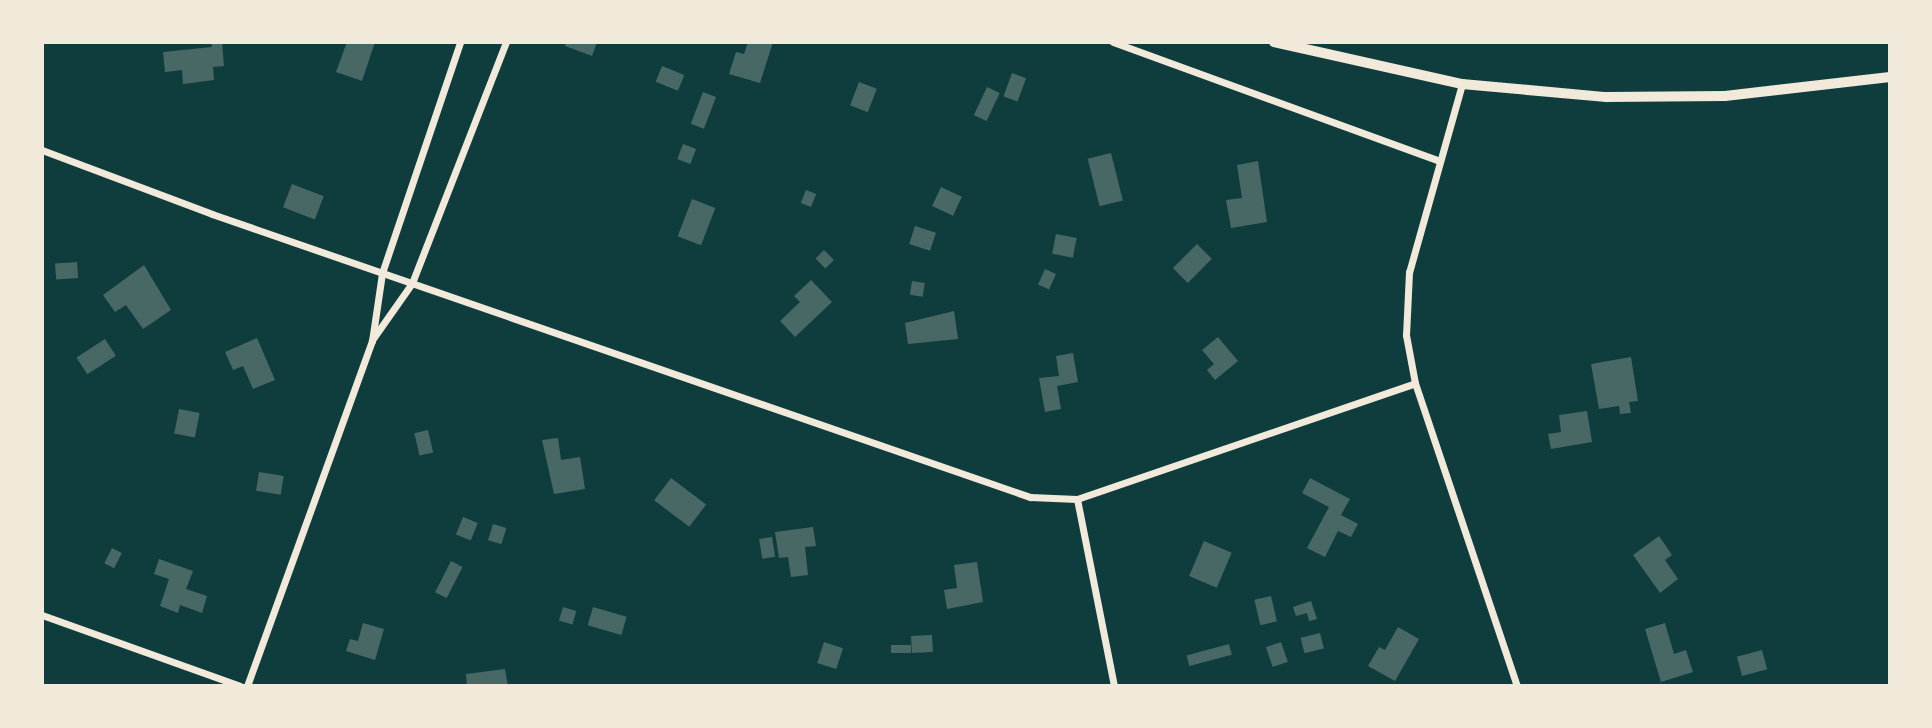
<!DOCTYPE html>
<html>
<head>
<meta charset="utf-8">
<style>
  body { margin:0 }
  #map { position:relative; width:1932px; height:728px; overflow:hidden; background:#0f3d3e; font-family:"Nunito Sans",sans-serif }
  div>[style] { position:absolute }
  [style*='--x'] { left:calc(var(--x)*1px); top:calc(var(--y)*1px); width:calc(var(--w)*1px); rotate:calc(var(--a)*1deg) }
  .building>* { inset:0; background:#486865; transform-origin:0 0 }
  .minor>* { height:7px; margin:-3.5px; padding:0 3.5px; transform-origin:3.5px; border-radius:3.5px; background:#f1e9da }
  .secondary>* { height:10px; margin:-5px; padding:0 5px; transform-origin:5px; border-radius:5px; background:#f1e9da }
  span { translate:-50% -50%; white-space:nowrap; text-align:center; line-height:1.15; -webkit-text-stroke:6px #f1e9da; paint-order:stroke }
  .frame { position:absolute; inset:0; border:44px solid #f1e9da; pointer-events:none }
</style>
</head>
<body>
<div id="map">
  <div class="building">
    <i style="clip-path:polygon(211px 42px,222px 42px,224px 66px,213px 67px,214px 80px,183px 84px,182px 70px,165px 72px,163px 52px,212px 47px)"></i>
    <i style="clip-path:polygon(347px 42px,375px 42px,362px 81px,336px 72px)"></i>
    <i style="clip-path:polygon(566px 42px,597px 42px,592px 56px,565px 46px)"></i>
    <i style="clip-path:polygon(748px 42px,773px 42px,760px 83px,729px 74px,736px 52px,744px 54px)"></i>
    <i style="left:662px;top:66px;width:24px;height:17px;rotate:22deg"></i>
    <i style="left:1012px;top:73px;width:15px;height:25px;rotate:20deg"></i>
    <i style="left:859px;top:82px;width:19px;height:25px;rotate:21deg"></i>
    <i style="left:987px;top:87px;width:14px;height:31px;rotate:25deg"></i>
    <i style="left:703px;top:92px;width:14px;height:34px;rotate:21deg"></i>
    <i style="left:683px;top:144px;width:14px;height:16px;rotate:21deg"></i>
    <i style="left:1111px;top:153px;width:49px;height:24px;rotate:76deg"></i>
    <i style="clip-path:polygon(1258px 161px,1267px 222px,1231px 228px,1226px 200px,1242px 198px,1237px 165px)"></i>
    <i style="left:292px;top:184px;width:34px;height:25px;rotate:21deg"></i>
    <i style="left:941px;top:187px;width:23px;height:21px;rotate:25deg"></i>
    <i style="left:806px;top:190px;width:11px;height:14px;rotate:22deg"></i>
    <i style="left:692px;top:199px;width:25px;height:40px;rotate:21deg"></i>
    <i style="left:915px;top:226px;width:22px;height:19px;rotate:18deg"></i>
    <i style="left:1056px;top:234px;width:21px;height:20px;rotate:11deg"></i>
    <i style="left:1197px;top:244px;width:21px;height:34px;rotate:45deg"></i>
    <i style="left:824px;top:250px;width:14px;height:12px;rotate:45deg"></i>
    <i style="left:77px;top:262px;width:16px;height:22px;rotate:86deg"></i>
    <i style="clip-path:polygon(144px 265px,171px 310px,143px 329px,126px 305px,115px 312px,103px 295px)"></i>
    <i style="left:1045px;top:269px;width:12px;height:17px;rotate:24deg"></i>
    <i style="clip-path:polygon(811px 280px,832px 302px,795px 337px,780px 321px,800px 302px,794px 296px)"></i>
    <i style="left:912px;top:281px;width:13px;height:14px;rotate:9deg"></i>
    <i style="clip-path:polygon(954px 311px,958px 339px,908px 344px,905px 323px)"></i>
    <i style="clip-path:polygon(1218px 337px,1238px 361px,1215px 380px,1207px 370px,1214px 364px,1202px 350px)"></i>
    <i style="clip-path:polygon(257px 338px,275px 380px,253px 389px,243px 366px,233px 370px,225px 352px)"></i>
    <i style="left:105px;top:339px;width:20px;height:34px;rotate:57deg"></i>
    <i style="clip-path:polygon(1073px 353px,1078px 382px,1057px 386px,1061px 409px,1045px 412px,1039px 378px,1059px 376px,1056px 356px)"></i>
    <i style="clip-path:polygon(1631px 357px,1638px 401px,1629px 402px,1631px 413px,1620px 414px,1619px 406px,1599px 409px,1591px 364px)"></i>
    <i style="left:179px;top:409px;width:21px;height:25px;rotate:11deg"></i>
    <i style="clip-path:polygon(1587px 411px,1592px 442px,1551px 449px,1548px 434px,1561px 432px,1559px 415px)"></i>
    <i style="left:428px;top:430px;width:23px;height:14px;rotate:77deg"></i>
    <i style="clip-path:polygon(558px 438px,561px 460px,580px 457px,585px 489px,554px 494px,542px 440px)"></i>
    <i style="left:259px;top:472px;width:25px;height:19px;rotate:9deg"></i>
    <i style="left:671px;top:478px;width:44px;height:28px;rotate:37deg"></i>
    <i style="clip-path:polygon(1310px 478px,1350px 499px,1341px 515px,1358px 524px,1351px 537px,1338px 531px,1325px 557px,1307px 548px,1329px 507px,1302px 493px)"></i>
    <i style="left:463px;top:517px;width:16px;height:19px;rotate:22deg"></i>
    <i style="left:493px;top:524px;width:14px;height:17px;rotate:17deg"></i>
    <i style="clip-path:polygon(813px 527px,816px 546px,805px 547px,808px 575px,791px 577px,788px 557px,779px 558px,775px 532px)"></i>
    <i style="clip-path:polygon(1659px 536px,1672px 555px,1665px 560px,1678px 579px,1660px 593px,1633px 555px)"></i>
    <i style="left:772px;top:537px;width:20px;height:13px;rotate:81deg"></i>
    <i style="left:1204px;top:541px;width:30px;height:38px;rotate:23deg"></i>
    <i style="left:112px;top:548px;width:11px;height:17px;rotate:27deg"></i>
    <i style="clip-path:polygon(159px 559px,193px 571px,186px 589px,207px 596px,202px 613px,180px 605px,178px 613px,160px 606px,169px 579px,154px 574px)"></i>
    <i style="left:451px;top:561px;width:13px;height:35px;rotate:27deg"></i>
    <i style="clip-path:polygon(977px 562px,983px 602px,947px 609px,944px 590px,957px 588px,954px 565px)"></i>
    <i style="left:1271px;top:596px;width:26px;height:17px;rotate:77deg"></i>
    <i style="clip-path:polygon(1311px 601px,1317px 619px,1309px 621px,1307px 613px,1296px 616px,1293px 607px)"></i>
    <i style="left:563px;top:607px;width:14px;height:14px;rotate:17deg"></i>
    <i style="left:593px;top:607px;width:35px;height:19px;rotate:16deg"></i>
    <i style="clip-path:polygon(363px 623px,384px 629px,375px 660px,346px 651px,350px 639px,358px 641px)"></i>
    <i style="clip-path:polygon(1665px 623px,1674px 654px,1686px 650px,1693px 672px,1661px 682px,1645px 629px)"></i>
    <i style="clip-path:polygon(1398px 627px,1419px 639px,1395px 681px,1368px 666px,1379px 647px,1385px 650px)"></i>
    <i style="left:1320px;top:633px;width:16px;height:20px;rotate:76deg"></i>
    <i style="left:932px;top:635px;width:17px;height:21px;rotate:87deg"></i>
    <i style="left:824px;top:642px;width:20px;height:22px;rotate:18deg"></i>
    <i style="left:1281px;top:642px;width:21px;height:16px;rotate:71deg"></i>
    <i style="left:1229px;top:644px;width:11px;height:44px;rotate:75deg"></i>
    <i style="left:891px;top:645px;width:20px;height:8px"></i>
    <i style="left:1762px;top:650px;width:20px;height:26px;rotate:75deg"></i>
    <i style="clip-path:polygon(505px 669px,508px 686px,467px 686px,466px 674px)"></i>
  </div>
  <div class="minor">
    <i style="--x:1113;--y:42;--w:346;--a:20"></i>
    <i style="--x:1462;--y:84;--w:195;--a:105.7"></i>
    <i style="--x:1409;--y:272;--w:63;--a:92.7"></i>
    <i style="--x:1406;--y:335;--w:49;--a:79.4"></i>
    <i style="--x:1415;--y:383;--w:320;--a:71.4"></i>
    <i style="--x:42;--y:150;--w:182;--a:20.6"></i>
    <i style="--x:212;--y:214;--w:866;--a:19.08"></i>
    <i style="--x:1030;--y:497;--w:47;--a:2.4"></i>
    <i style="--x:1077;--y:499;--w:357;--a:-18.9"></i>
    <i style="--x:372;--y:340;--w:70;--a:-54.9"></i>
    <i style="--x:412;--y:283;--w:259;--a:-68.7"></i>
    <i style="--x:1077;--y:499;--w:191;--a:78.8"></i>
    <i style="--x:42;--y:615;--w:210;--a:19.7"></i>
    <i style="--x:247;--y:686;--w:367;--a:-70.1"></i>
    <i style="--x:372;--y:341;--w:69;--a:-81.6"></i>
    <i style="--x:382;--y:273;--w:244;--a:-71.3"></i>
  </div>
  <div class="secondary">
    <i style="--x:1274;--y:42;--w:193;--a:12.6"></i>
    <i style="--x:1462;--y:84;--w:145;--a:5.2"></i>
    <i style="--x:1606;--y:97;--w:119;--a:-0.5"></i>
    <i style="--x:1725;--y:96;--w:166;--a:-6.6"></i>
  </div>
  <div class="frame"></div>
</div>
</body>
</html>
